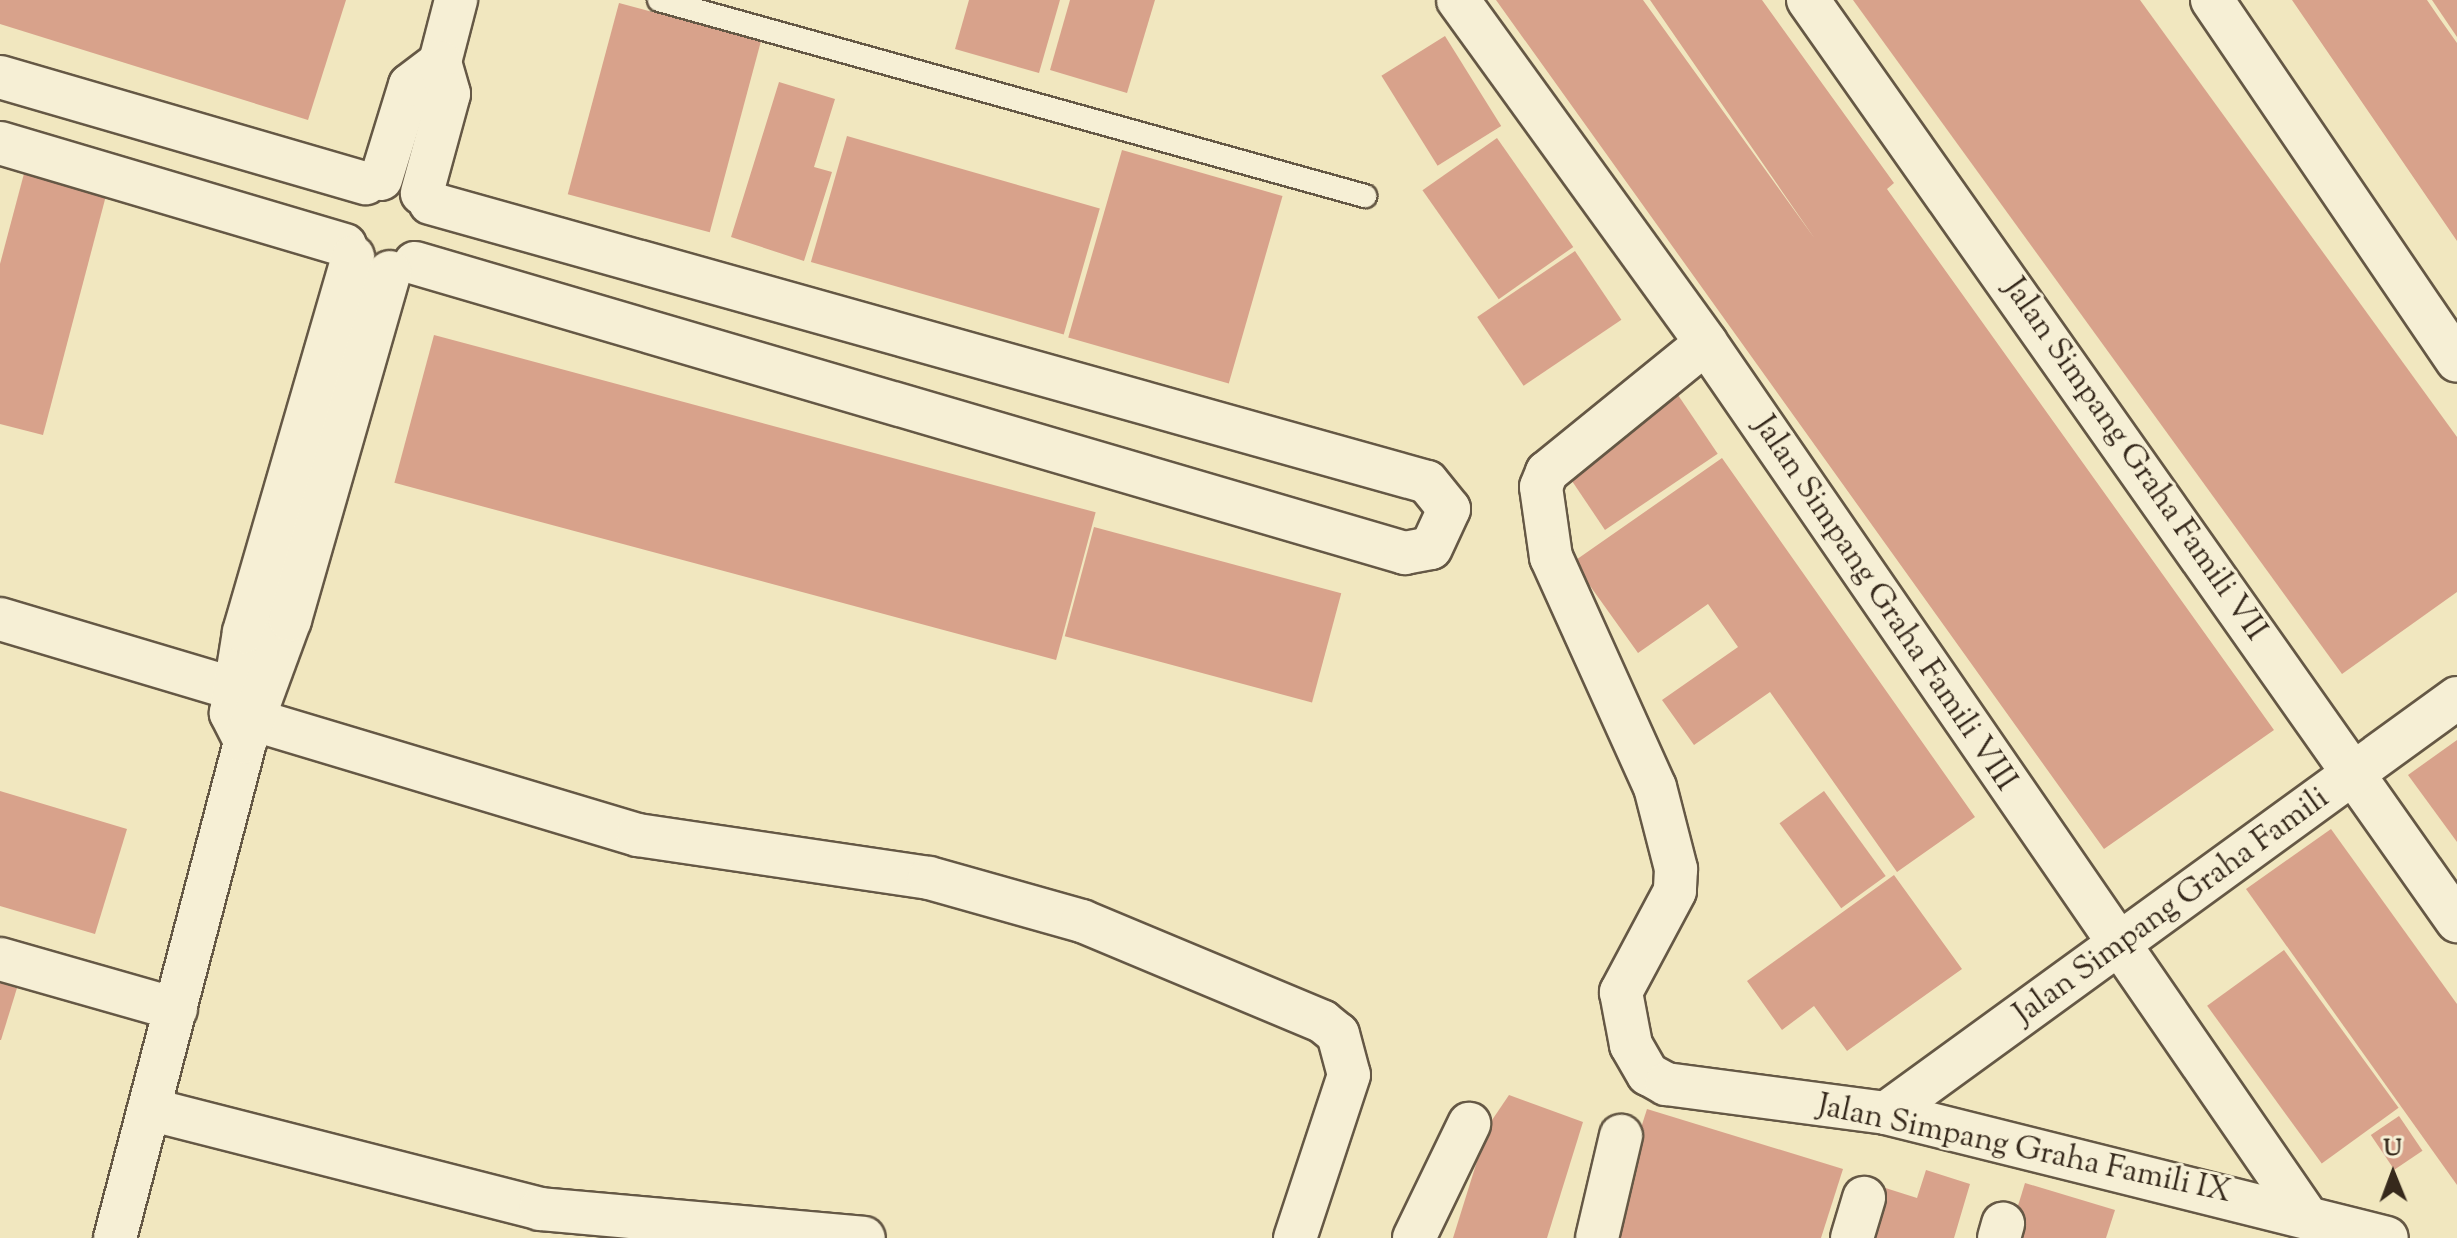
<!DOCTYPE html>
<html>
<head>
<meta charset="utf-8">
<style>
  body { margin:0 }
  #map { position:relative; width:2457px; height:1238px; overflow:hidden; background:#f1e7bf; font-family:"Sorts Mill Goudy",serif }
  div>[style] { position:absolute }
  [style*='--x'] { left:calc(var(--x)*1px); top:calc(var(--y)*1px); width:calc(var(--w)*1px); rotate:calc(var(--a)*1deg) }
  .building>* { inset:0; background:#d8a28b; transform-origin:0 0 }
  .roads { filter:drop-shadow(2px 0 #655845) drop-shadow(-2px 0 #655845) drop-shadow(0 2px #655845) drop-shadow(0 -2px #655845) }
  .service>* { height:22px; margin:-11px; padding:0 11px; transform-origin:11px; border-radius:11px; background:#f6efd5 }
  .minor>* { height:42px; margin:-21px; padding:0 21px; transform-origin:21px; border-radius:21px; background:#f6efd5 }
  span { translate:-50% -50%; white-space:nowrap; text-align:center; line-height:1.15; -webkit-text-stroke:6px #f6efd5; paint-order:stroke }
  .street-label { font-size:32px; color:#36291c }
  .north { position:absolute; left:2353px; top:1134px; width:80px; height:80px; -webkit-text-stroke:6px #f6efd5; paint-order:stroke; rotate:359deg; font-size:22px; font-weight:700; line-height:32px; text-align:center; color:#36291c }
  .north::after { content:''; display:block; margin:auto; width:28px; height:36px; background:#36291c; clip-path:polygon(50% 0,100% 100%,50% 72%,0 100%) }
</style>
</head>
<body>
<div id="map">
  <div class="building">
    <i style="clip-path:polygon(0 0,346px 0,308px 120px,0 24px)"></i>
    <i style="clip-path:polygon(969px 0,1060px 0,1039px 73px,955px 49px)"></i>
    <i style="clip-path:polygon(1070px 0,1155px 0,1127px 93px,1050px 70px)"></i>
    <i style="clip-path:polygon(1496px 0,1643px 0,1815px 239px,1650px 0,1762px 0,1894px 183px,1887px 189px,2274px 730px,2104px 849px)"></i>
    <i style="clip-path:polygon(1853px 0,2140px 0,2457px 437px,2457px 592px,2342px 674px)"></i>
    <i style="clip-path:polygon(2292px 0,2427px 0,2440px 19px,2457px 43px,2457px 241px)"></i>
    <i style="clip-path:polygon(2432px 0,2457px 0,2457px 37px)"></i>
    <i style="left:619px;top:3px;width:147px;height:198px;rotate:15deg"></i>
    <i style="left:1445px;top:36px;width:106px;height:75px;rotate:58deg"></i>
    <i style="clip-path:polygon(779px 82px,835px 99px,814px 167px,832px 172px,804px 261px,731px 237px)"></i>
    <i style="left:847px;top:136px;width:263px;height:131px;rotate:16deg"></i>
    <i style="left:1497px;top:138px;width:133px;height:91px;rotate:55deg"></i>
    <i style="left:1122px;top:150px;width:167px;height:195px;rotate:16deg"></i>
    <i style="clip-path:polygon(26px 166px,108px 188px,43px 435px,0 424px,0 264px)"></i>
    <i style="left:1575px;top:251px;width:83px;height:118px;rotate:56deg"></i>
    <i style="left:434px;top:335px;width:685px;height:153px;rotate:15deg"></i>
    <i style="left:1678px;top:395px;width:71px;height:136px;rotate:56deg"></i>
    <i style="clip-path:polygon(1722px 458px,1975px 817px,1897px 872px,1770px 692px,1694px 745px,1662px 700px,1738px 647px,1708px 604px,1638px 653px,1573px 562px)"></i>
    <i style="left:1094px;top:527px;width:256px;height:113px;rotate:15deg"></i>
    <i style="clip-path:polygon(2457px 740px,2457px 842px,2408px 775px)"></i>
    <i style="clip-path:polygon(0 791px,127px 829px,95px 934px,0 906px)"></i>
    <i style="left:1824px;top:791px;width:105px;height:55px;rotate:54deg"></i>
    <i style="clip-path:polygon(2331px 829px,2457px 1004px,2457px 1185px,2246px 889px)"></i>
    <i style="clip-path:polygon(1894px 875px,1962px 969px,1847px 1051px,1814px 1006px,1782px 1030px,1747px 981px)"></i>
    <i style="left:2284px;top:950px;width:195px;height:95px;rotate:54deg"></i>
    <i style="clip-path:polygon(0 983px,17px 988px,1px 1040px,0 1040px)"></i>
    <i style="clip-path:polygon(1509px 1095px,1583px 1122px,1547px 1238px,1453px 1238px,1488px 1126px)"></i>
    <i style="clip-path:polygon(1647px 1109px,1843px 1169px,1821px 1238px,1606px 1238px)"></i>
    <i style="left:2399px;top:1116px;width:42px;height:34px;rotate:56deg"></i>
    <i style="clip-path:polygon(1926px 1170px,1970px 1184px,1954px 1238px,1860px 1238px,1876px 1185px,1917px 1198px)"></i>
    <i style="clip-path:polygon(2025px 1183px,2115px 1210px,2106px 1238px,2008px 1238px)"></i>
  </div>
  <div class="roads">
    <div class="service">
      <i style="--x:659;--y:0;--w:733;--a:15.52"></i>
    </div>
    <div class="minor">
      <i style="--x:1458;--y:0;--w:423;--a:54.1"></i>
      <i style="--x:1706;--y:343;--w:1053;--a:55.48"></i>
      <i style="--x:1808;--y:0;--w:1127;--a:54.83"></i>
      <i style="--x:2212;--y:0;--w:436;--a:55.8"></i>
      <i style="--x:440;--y:62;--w:64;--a:-75.5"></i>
      <i style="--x:0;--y:77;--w:381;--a:16.2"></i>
      <i style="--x:0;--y:143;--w:360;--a:16.5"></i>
      <i style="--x:381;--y:179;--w:98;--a:-72.9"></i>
      <i style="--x:410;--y:85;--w:38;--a:-37"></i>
      <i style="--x:440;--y:62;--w:33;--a:74"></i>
      <i style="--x:449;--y:94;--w:103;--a:105.3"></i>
      <i style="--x:415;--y:263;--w:1032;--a:16.33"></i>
      <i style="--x:1405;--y:553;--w:26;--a:-11"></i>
      <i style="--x:1431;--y:548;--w:43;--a:-65.2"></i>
      <i style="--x:1449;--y:509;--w:35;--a:-129"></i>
      <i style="--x:1427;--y:482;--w:1035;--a:-164.37"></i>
      <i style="--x:1706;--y:343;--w:205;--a:140.9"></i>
      <i style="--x:1547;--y:472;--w:16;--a:112"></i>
      <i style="--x:1541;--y:487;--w:71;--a:81.9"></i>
      <i style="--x:1551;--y:557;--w:252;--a:65.7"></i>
      <i style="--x:1655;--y:787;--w:85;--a:75.6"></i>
      <i style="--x:1676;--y:869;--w:22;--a:93"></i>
      <i style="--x:1675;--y:891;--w:115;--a:118.1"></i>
      <i style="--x:1621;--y:992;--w:54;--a:79.3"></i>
      <i style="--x:1631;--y:1045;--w:34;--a:60"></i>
      <i style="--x:1648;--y:1074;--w:21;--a:29"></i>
      <i style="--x:1666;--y:1084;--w:222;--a:7.5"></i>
      <i style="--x:1886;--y:1113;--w:516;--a:14.01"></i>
      <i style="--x:0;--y:619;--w:270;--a:16.6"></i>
      <i style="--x:231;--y:713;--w:425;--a:16.7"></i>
      <i style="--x:638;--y:835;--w:294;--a:8.4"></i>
      <i style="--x:929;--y:878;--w:159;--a:15.7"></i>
      <i style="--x:1082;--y:921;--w:261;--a:22.7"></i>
      <i style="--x:1323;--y:1022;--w:19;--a:39"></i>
      <i style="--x:1338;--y:1034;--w:42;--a:75"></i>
      <i style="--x:1349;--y:1075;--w:172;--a:108.3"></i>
      <i style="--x:243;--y:737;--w:27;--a:-117"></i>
      <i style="--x:231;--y:713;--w:82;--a:-80.9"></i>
      <i style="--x:244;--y:632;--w:391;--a:-73.8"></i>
      <i style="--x:0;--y:959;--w:183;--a:15.9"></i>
      <i style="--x:149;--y:1109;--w:404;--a:14.3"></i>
      <i style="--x:540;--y:1209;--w:325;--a:5.1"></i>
      <i style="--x:1886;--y:1113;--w:706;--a:-36.01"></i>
      <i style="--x:115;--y:1238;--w:513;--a:-75.31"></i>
      <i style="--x:245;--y:742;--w:130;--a:-69.8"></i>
      <i style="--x:290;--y:620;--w:362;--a:-74"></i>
      <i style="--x:1414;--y:1238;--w:127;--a:-64.2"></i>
      <i style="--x:1597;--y:1238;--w:105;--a:-76.8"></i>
      <i style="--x:1852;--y:1238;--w:42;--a:-73.3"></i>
      <i style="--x:1999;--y:1238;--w:15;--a:-74"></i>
    </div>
  </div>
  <div class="street-label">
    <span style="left:2134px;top:460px;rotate:55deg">Jalan Simpang Graha Famili VII</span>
    <span style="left:1884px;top:604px;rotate:56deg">Jalan Simpang Graha Famili VIII</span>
    <span style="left:2172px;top:907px;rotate:-36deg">Jalan Simpang Graha Famili</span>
    <span style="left:2024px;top:1150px;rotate:12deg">Jalan Simpang Graha Famili IX</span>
  </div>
  <div class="north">U</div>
</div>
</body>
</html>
